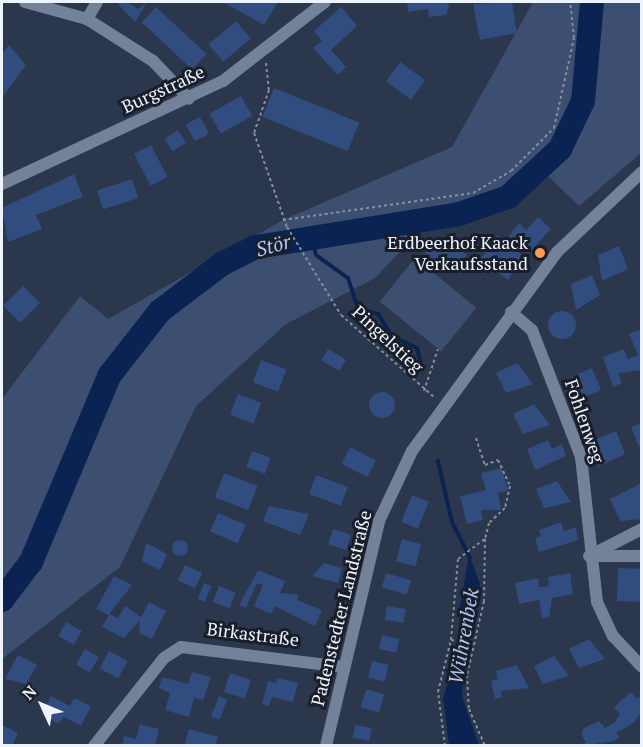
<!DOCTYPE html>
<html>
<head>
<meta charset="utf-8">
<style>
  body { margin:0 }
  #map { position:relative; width:643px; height:747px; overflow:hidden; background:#2b374c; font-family:"PT Serif",serif }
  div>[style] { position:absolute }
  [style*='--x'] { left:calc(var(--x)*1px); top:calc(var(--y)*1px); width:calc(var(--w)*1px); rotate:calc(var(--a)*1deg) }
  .green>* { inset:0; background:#3d4f70; transform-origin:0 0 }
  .water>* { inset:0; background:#0b2352 }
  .stream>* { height:4px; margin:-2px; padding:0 2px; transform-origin:2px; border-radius:2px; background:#0b2352 }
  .river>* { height:24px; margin:-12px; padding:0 12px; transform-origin:12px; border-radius:12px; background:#0b2352 }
  .building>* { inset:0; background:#314c7f; transform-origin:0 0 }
  .round { border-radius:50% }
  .path>* { height:2px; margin-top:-1px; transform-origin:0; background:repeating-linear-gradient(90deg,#838d9d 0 3px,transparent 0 6px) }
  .minor>* { height:12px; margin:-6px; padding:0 6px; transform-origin:6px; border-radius:6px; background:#738199 }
  .tertiary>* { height:12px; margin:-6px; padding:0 6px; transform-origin:6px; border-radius:6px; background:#738199 }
  .dots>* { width:16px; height:16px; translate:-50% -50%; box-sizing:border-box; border:3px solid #191e28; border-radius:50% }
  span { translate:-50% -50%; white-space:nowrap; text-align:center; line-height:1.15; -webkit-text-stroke:6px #191e28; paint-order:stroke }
  .street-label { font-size:18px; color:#edf4ff }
  .poi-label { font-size:18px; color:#edf4ff }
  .right { translate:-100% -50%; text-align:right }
  .water-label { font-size:20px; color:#acc6f5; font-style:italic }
  .frame { position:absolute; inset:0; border:3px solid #edf4ff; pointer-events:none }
  .north { position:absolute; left:12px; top:675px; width:60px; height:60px; -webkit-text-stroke:4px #191e28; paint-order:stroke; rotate:314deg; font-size:16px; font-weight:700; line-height:24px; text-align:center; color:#edf4ff }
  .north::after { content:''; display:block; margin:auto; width:21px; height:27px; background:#edf4ff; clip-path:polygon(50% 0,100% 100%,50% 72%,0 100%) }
</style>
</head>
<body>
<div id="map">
  <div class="green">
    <i style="clip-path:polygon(533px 2px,641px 2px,641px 153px,579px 206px,541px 169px,484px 207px,434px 217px,375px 278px,286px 324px,196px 406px,120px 567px,2px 659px,2px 399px,80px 296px,108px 319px,283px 220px,452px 147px)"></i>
    <i style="left:415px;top:258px;width:79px;height:56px;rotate:39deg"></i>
  </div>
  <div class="water">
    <i style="clip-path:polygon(469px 555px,480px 584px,466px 634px,462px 696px,479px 745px,449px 745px,443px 698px,462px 638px,459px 613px)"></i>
  </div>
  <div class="stream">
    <i style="--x:312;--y:235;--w:20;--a:79"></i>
    <i style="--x:316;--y:255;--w:39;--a:36"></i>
    <i style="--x:348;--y:278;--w:32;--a:72"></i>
    <i style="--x:358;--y:308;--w:21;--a:17"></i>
    <i style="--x:378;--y:314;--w:26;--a:58"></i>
    <i style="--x:392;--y:336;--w:28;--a:26"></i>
    <i style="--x:417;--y:348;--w:21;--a:76"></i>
    <i style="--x:438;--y:461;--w:63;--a:77.1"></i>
    <i style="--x:452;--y:522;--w:40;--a:63.4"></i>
  </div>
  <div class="river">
    <i style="--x:2;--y:600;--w:48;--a:-52.7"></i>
    <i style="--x:31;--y:562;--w:202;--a:-67.2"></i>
    <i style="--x:109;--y:376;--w:83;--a:-51.9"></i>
    <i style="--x:160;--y:311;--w:78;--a:-37.2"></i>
    <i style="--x:222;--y:264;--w:38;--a:-27"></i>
    <i style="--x:256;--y:247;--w:206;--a:-9.2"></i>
    <i style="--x:459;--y:214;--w:52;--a:-19.1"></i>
    <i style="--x:508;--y:197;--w:71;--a:-42.7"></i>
    <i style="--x:560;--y:149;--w:53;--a:-64.4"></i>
    <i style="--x:583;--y:101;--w:99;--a:-84.8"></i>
  </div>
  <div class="building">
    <i style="clip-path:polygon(116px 2px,128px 2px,138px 9px,147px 2px,135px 22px)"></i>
    <i style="clip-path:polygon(223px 2px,278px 2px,264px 25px)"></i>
    <i style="clip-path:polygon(407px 2px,448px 2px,449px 6px,446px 15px,429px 17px,428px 9px,408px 12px)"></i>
    <i style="clip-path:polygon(512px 2px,517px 33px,480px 40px,473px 4px)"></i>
    <i style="left:156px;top:7px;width:69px;height:21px;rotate:43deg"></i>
    <i style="clip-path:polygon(341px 7px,357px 26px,331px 50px,346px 67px,338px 75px,313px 48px,322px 41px,314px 31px)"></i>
    <i style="left:236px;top:21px;width:23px;height:36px;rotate:50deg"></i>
    <i style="clip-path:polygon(9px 45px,26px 65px,2px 98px,2px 54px)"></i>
    <i style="left:400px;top:62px;width:31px;height:24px;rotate:36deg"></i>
    <i style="left:274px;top:88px;width:92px;height:31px;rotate:22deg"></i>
    <i style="left:241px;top:96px;width:23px;height:36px;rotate:61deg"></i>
    <i style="left:200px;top:117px;width:19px;height:16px;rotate:62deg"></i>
    <i style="left:178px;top:130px;width:15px;height:16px;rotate:58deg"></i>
    <i style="left:151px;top:145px;width:36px;height:19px;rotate:63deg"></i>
    <i style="clip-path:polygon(74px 174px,83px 197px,36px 215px,42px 229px,8px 242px,2px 208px)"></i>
    <i style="left:132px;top:179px;width:20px;height:37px;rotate:72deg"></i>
    <i style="clip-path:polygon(538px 217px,551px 229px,529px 253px,509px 236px,519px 223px,526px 230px)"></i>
    <i style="clip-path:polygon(497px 235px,522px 255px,508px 280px,480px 259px)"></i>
    <i style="clip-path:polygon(435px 237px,442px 243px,447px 238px,467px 255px,455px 270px,450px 265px,445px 270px,425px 253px)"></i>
    <i style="clip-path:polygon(619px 246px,628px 269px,602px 281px,598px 255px)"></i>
    <i style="clip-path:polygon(592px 275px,600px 295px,576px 310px,571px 284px)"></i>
    <i style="left:23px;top:286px;width:24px;height:28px;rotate:45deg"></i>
    <i class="round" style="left:548px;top:311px;width:28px;height:28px"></i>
    <i style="clip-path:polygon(642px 329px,642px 370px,618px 373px,622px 383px,613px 387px,603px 357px,624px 349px,628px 359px,638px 355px,629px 334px)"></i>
    <i style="left:328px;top:349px;width:21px;height:13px;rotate:31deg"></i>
    <i style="left:261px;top:360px;width:27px;height:24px;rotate:20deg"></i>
    <i style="clip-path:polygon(517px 363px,533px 384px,506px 393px,496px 373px)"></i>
    <i style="clip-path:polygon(592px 368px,601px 390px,570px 403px,565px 391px,575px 387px,571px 377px)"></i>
    <i class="round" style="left:369px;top:392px;width:26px;height:26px"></i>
    <i style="left:238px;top:394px;width:25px;height:22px;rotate:21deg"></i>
    <i style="clip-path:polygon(534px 404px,550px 425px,523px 434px,513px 414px)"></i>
    <i style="clip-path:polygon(642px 423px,642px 446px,639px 447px,631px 427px)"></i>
    <i style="clip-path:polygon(616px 431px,625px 454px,598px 467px,594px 440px)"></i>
    <i style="clip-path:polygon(548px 440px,552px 449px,562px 444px,566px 456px,535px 470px,527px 449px)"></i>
    <i style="left:350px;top:447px;width:29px;height:19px;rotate:27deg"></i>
    <i style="left:252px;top:451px;width:20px;height:17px;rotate:20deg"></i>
    <i style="clip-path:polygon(502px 468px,508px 491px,498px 493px,501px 510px,481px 510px,483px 520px,467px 524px,460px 496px,486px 490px,481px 473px)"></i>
    <i style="left:224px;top:473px;width:36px;height:26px;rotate:21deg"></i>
    <i style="left:316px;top:475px;width:34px;height:20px;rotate:21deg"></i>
    <i style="clip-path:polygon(557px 481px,571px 502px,544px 508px,536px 489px)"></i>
    <i style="clip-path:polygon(640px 484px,642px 519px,620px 521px,610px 499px)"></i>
    <i style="left:412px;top:495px;width:18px;height:29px;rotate:22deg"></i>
    <i style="clip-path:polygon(269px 506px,309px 514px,300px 535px,263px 521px)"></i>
    <i style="left:218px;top:513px;width:30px;height:20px;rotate:23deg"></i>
    <i style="clip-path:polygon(561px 522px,564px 531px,576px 527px,578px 540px,539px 552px,535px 538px,541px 536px,539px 530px)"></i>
    <i style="left:333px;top:529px;width:19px;height:16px;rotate:18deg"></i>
    <i style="left:402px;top:539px;width:20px;height:23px;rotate:15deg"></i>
    <i class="round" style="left:172px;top:540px;width:16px;height:16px"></i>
    <i style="clip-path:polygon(146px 543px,167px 554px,160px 570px,142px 561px)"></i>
    <i style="clip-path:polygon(324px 563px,342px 568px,338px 583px,312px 576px)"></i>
    <i style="left:185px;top:565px;width:19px;height:17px;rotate:25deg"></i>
    <i style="left:618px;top:568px;width:24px;height:33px;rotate:2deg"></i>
    <i style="clip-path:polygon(258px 570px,285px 581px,280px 593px,299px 595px,297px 600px,322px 610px,315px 626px,275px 606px,271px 614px,254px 606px,263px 585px,257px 583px,246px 608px,239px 605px)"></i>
    <i style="left:386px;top:573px;width:26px;height:15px;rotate:16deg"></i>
    <i style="clip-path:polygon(570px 573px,573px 594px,552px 598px,549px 617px,542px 618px,539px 600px,519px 604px,515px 583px,538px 578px,539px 587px,544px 587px,549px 586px,548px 577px)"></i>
    <i style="clip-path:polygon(114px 576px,132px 585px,109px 614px,118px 618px,125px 606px,141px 617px,149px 602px,166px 611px,152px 639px,139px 633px,140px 620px,124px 638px,102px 627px,109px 615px,96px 609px)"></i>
    <i style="left:204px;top:583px;width:8px;height:17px;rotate:23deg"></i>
    <i style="left:219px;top:586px;width:18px;height:17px;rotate:22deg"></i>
    <i style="left:387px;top:606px;width:19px;height:14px;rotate:9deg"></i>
    <i style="left:66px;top:622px;width:18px;height:16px;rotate:29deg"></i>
    <i style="left:382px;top:635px;width:18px;height:14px;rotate:13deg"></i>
    <i style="clip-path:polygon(589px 639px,605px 659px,579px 668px,569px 649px)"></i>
    <i style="left:85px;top:649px;width:16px;height:18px;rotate:30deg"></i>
    <i style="left:109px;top:651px;width:21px;height:20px;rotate:28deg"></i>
    <i style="clip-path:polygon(18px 655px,37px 665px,26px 684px,5px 679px)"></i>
    <i style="clip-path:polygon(554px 656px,569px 676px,543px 684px,534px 666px)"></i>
    <i style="left:372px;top:661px;width:17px;height:17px;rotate:13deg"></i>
    <i style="clip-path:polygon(517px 665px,529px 688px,501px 691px,502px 697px,495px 699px,491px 681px,498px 679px,496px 671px)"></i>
    <i style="clip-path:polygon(192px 672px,211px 677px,203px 700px,194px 698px,189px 717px,165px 710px,170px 693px,159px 688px,162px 677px,188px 684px)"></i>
    <i style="left:230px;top:673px;width:22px;height:20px;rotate:18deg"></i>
    <i style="clip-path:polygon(277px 678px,298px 683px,293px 702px,272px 697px,269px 706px,262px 704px,268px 681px,276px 683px)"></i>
    <i style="left:366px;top:689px;width:19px;height:19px;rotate:16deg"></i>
    <i style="clip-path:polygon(631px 692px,637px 699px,642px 695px,642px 711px,634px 723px,616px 733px,619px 737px,614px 741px,581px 746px,586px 742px,581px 734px,584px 728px,599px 721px,605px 728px,615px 722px,620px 714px,614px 707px)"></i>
    <i style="clip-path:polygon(51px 696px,70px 706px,74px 698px,91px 706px,81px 726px,64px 717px,58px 724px,42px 714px)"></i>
    <i style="left:219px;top:696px;width:9px;height:22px;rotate:21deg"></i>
    <i style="clip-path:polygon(140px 724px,159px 729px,155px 746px,122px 746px,124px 736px,136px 739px)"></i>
    <i style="clip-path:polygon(2px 725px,18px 733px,12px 746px,2px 746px)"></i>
    <i style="left:355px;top:725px;width:17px;height:13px;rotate:10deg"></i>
    <i style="clip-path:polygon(189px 729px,218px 737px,215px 746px,184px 746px)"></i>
  </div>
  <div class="path">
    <i style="--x:266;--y:63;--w:27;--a:84"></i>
    <i style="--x:269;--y:90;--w:46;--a:109.2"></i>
    <i style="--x:254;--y:133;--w:100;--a:70.7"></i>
    <i style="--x:287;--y:227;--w:103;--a:58.5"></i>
    <i style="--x:341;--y:315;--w:125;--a:41.4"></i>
    <i style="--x:283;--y:220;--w:192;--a:-8.1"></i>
    <i style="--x:473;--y:193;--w:44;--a:-30.1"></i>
    <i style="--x:511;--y:171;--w:61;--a:-45"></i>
    <i style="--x:554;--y:128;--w:92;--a:-77.5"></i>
    <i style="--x:574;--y:38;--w:36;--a:-96"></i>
    <i style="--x:424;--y:391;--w:44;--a:-71.6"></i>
    <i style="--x:476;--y:438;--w:28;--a:72"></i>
    <i style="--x:485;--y:465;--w:14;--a:-21"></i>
    <i style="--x:498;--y:460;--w:29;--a:65"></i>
    <i style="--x:510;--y:486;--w:23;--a:103"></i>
    <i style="--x:505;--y:508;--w:22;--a:137"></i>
    <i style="--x:489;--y:523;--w:16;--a:104"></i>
    <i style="--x:451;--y:640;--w:18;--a:6"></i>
    <i style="--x:445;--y:746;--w:54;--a:-97.4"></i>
    <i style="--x:438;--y:692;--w:54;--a:-76"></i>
    <i style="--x:451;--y:640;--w:81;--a:-85.1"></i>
    <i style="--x:458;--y:559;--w:34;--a:-37"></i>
    <i style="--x:485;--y:539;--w:62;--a:90.9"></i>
    <i style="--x:484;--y:601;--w:76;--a:102.9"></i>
    <i style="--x:467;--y:675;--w:34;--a:87"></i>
    <i style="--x:469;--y:709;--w:40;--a:66.6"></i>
  </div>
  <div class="minor">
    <i style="--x:25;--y:2;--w:64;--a:15.3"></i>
    <i style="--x:97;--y:2;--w:20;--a:120"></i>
    <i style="--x:87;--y:19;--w:78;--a:32.5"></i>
    <i style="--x:153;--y:61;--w:52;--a:46.5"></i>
    <i style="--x:2;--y:184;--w:244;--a:-25"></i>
    <i style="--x:223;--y:81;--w:129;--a:-37.8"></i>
    <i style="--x:511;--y:312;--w:28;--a:41"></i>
    <i style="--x:532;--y:330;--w:136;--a:68.9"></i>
    <i style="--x:581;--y:457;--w:146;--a:83.7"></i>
    <i style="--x:597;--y:602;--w:38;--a:65"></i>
    <i style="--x:613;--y:636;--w:42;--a:46.9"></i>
    <i style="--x:589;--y:556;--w:59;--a:-27"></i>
    <i style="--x:593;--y:556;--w:49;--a:0"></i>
    <i style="--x:94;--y:746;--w:112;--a:-51.5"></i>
    <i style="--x:164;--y:658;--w:20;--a:-33"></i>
    <i style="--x:181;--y:647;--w:164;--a:7"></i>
  </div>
  <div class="tertiary">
    <i style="--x:326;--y:746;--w:231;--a:-76.7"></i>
    <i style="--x:379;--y:521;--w:77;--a:-64.8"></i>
    <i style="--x:412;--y:451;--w:246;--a:-53.9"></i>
    <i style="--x:557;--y:252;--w:117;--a:-43.3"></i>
  </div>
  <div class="dots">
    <i style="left:540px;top:253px;background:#ff9b5a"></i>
  </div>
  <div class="street-label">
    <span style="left:163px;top:89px;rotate:-25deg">Burgstraße</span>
    <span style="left:388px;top:339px;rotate:43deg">Pingelstieg</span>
    <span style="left:585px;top:421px;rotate:71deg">Fohlenweg</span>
    <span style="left:341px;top:608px;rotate:-76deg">Padenstedter Landstraße</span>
    <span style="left:253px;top:634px;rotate:7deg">Birkastraße</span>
  </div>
  <div class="poi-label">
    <span class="right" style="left:528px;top:253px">Erdbeerhof Kaack<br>Verkaufsstand</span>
  </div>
  <div class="water-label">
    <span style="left:273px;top:245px;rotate:-15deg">Stör</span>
    <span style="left:463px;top:636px;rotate:-80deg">Wührenbek</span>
  </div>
  <div class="frame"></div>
  <div class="north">N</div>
</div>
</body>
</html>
